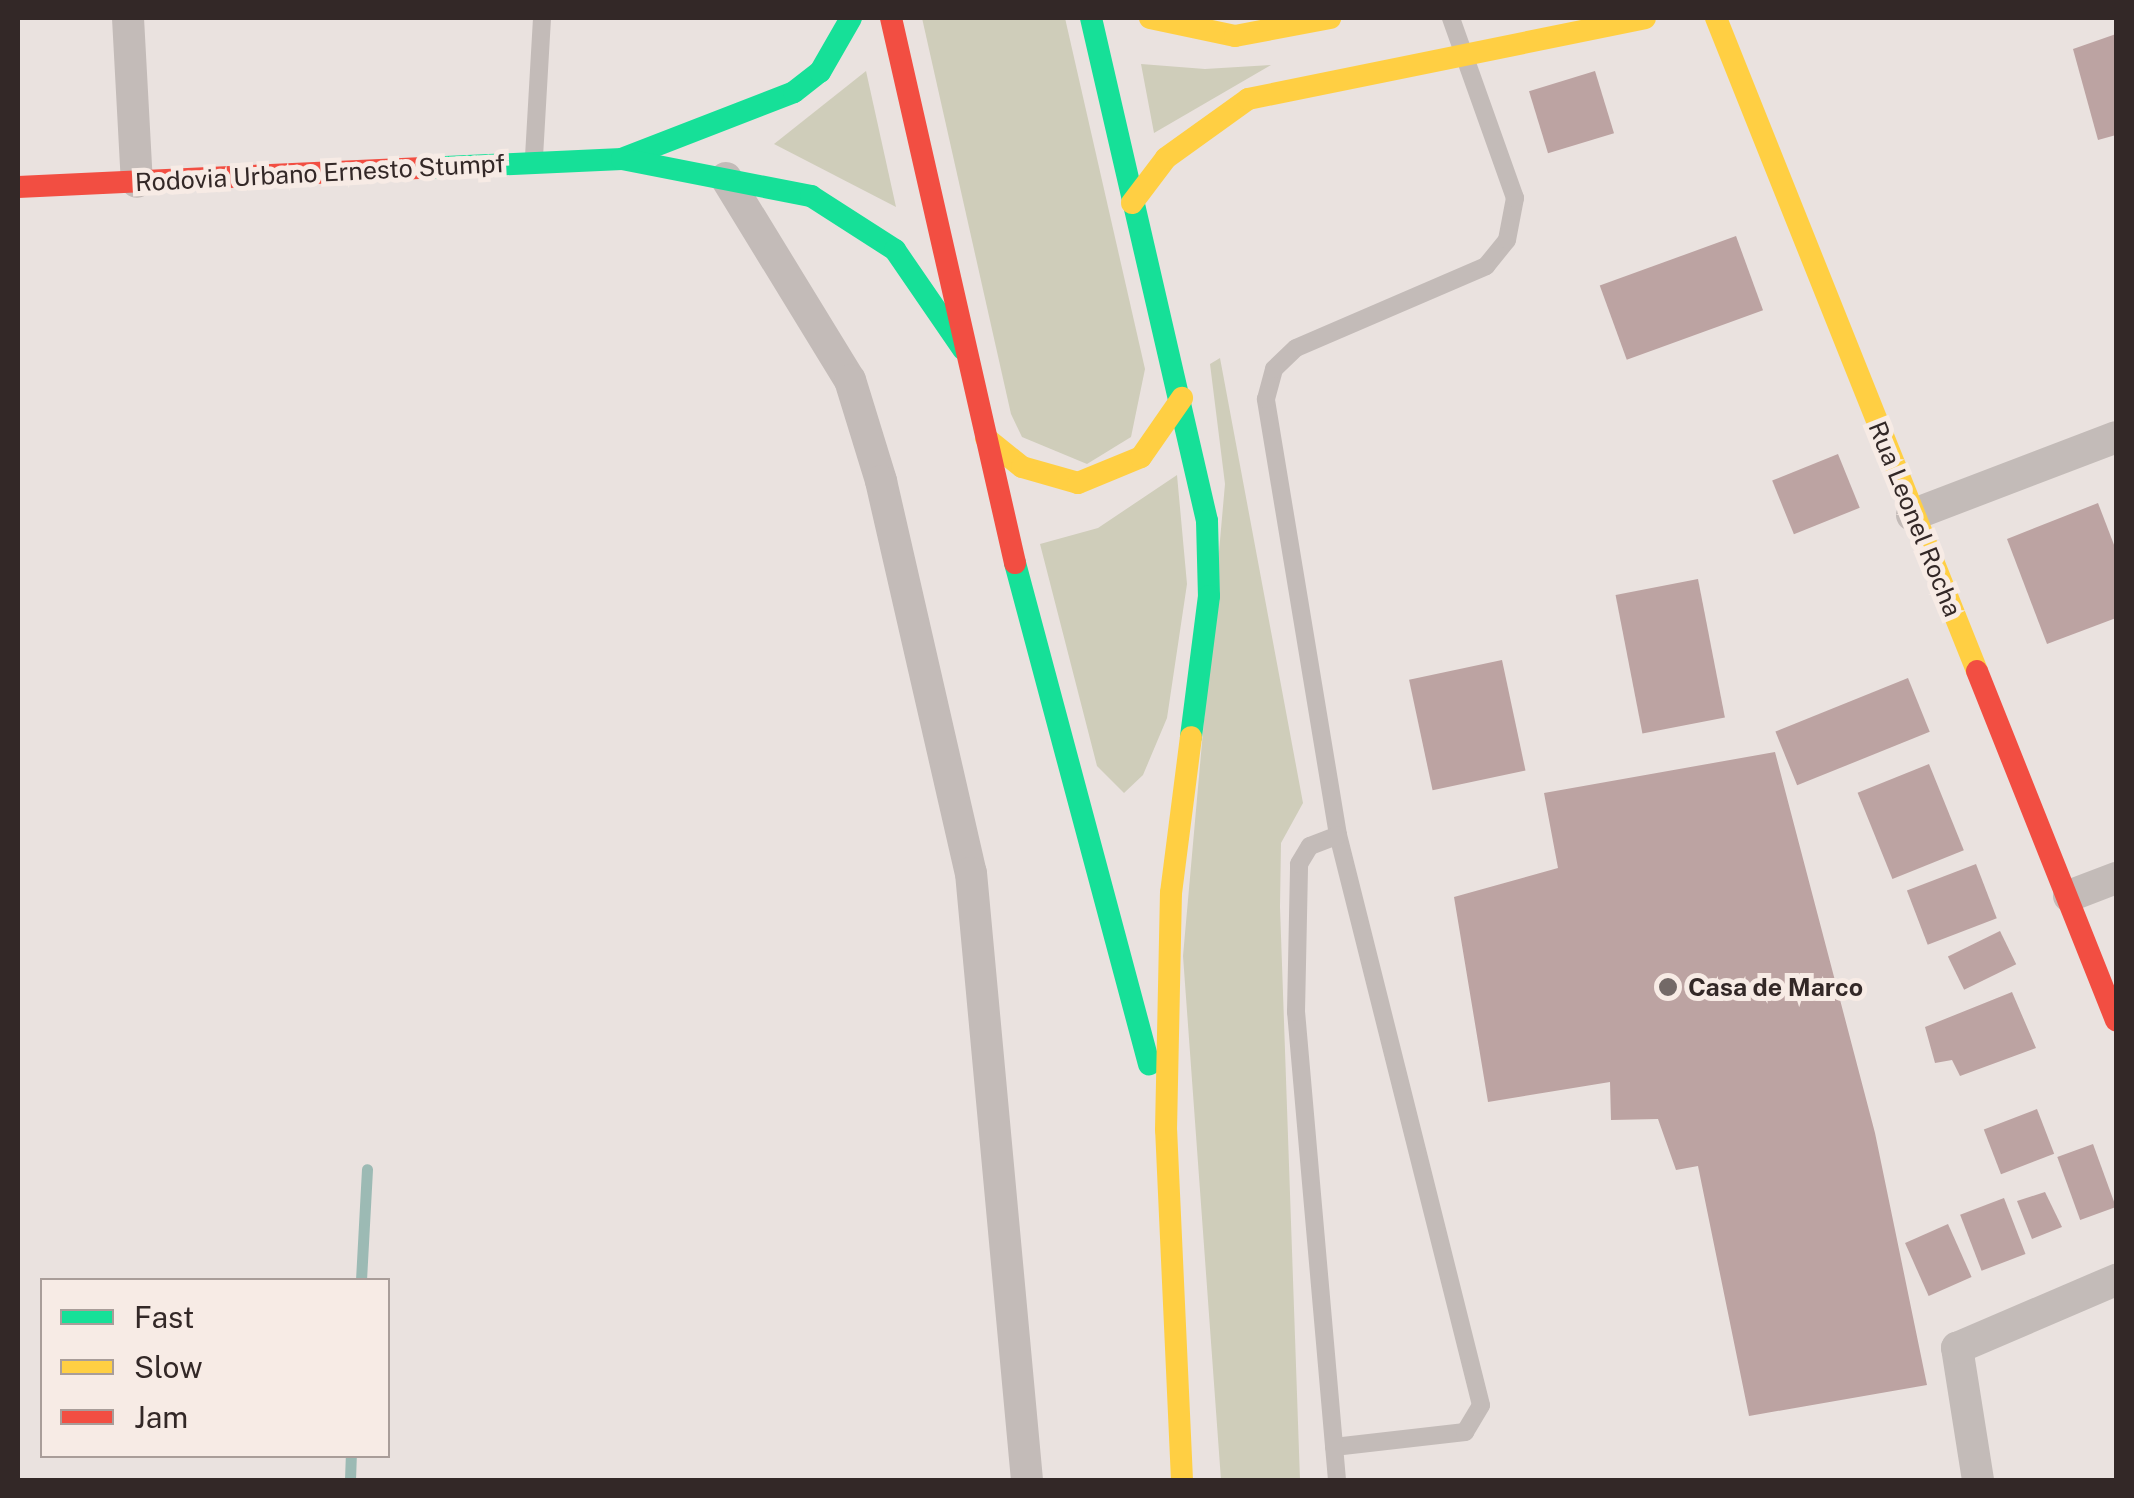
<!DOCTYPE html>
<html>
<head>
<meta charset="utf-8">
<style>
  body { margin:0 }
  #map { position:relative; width:2134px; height:1498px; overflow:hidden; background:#eae2df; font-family:"Public Sans",sans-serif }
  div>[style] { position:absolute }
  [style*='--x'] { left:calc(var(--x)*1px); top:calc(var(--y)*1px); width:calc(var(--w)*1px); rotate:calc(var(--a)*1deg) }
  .green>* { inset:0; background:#cfcdba }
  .stream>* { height:11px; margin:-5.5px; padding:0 5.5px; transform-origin:5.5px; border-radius:5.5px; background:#9cbab4 }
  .building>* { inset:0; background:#bca3a2; transform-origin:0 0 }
  .lane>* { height:18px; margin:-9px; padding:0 9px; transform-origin:9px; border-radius:9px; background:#c3bbb8 }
  .street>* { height:32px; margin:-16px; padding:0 16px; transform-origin:16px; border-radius:16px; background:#c3bbb8 }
  .fast>* { height:22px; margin:-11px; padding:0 11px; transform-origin:11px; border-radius:11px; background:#16e098 }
  .slow>* { height:22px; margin:-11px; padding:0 11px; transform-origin:11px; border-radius:11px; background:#ffcf43 }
  .jam>* { height:22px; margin:-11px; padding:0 11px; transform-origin:11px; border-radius:11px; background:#f24e42 }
  .dots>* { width:28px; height:28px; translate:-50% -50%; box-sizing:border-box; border:5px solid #f7ebe5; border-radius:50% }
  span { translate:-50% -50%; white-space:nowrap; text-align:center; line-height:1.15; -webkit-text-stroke:10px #f7ebe5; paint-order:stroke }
  .street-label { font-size:25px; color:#332827 }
  .poi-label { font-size:25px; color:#332827; font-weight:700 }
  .left { translate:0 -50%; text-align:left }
  .frame { position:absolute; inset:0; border:20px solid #332827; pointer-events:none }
  .legend { position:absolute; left:40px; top:1278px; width:350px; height:180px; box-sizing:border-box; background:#f7ebe5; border:2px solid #a99d99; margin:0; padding:12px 18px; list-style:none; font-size:30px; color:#332827 }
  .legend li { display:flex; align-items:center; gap:20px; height:50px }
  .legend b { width:50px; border:2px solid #a99d99 }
</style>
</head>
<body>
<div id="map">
  <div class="green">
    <i style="clip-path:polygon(922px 18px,1065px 18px,1145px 369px,1131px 437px,1087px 464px,1022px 437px,1011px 414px)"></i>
    <i style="clip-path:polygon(1141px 64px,1205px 69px,1271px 65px,1154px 133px)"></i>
    <i style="clip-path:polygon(866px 71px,896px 207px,774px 144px)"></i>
    <i style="clip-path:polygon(1220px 358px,1303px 803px,1281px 843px,1280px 907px,1300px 1480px,1221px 1480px,1183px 956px,1225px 484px,1210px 364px)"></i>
    <i style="clip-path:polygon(1177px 475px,1187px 584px,1167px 718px,1143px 775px,1124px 793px,1097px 766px,1040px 544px,1098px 528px)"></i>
  </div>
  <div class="stream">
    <i style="--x:361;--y:1280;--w:111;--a:-86.9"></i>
    <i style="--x:350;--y:1480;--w:24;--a:-88"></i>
  </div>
  <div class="building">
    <i style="clip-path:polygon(2116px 34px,2116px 135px,2098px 140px,2073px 49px)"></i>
    <i style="left:1595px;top:71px;width:65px;height:69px;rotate:73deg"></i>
    <i style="left:1736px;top:236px;width:79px;height:145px;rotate:70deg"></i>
    <i style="left:1838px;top:454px;width:58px;height:71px;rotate:68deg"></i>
    <i style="clip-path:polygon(2098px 503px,2116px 550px,2116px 618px,2047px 644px,2007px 539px)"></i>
    <i style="left:1698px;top:579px;width:141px;height:84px;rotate:79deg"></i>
    <i style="left:1502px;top:660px;width:113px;height:95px;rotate:78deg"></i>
    <i style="left:1908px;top:678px;width:58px;height:143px;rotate:68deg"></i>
    <i style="clip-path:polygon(1775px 752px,1875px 1133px,1927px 1385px,1749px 1416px,1698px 1166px,1676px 1170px,1658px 1119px,1611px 1120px,1610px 1082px,1488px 1102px,1454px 897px,1558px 868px,1544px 793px)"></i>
    <i style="left:1929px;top:764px;width:93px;height:77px;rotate:68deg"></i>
    <i style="left:1976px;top:864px;width:58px;height:74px;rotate:69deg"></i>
    <i style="left:2000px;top:931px;width:37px;height:58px;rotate:64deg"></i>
    <i style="clip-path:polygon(2012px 992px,2036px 1048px,1960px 1076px,1952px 1060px,1935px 1063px,1925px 1027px)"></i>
    <i style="left:2037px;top:1109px;width:48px;height:57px;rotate:69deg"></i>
    <i style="left:2093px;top:1144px;width:67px;height:38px;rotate:70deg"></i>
    <i style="clip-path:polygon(2045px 1192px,2062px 1227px,2032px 1239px,2017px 1201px)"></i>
    <i style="left:2004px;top:1198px;width:60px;height:47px;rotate:69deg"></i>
    <i style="left:1948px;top:1224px;width:58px;height:47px;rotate:66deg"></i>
  </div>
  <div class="lane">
    <i style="--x:534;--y:157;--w:139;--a:-86.7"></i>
    <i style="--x:1334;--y:1447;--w:132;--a:-6.5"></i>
    <i style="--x:1465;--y:1432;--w:31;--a:-59"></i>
    <i style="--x:1481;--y:1405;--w:588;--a:-104.08"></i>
    <i style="--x:1338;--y:835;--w:442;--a:-99.4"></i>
    <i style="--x:1266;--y:399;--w:31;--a:-75"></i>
    <i style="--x:1274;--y:369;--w:30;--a:-44"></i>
    <i style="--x:1296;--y:348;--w:207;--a:-23.3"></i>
    <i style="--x:1486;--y:266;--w:33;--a:-51"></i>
    <i style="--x:1507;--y:240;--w:43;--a:-79.2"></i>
    <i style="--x:1515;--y:198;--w:191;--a:-109.6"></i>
    <i style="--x:1337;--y:1480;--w:470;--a:-95"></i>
    <i style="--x:1296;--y:1012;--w:148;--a:-88.8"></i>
    <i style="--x:1299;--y:864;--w:21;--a:-59"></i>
    <i style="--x:1310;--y:846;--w:30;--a:-21"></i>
  </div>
  <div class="street">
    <i style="--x:128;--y:18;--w:164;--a:86.9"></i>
    <i style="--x:726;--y:178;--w:237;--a:58.5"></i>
    <i style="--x:850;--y:380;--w:106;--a:72.9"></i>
    <i style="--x:881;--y:481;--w:402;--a:77.1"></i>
    <i style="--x:971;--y:873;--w:610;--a:84.73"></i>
    <i style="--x:1912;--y:515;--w:218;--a:-20.9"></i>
    <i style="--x:2069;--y:896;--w:50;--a:-21"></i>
    <i style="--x:1978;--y:1480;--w:134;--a:-99"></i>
    <i style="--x:1957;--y:1348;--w:173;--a:-23.2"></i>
  </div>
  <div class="fast">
    <i style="--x:1091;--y:18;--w:516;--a:77.01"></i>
    <i style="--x:1207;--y:521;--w:75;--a:88.5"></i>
    <i style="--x:1209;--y:596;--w:142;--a:97.3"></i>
    <i style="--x:624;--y:158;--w:182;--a:-21.2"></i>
    <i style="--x:794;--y:92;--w:33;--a:-38"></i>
    <i style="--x:820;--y:72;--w:62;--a:-60.1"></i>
    <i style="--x:424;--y:168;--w:198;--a:-2.6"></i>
    <i style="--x:622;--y:159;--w:193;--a:11.1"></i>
    <i style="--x:811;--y:196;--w:100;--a:32.7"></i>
    <i style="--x:895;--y:250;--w:120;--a:55.5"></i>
    <i style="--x:1015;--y:563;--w:519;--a:75.03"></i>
  </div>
  <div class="slow">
    <i style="--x:1150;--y:18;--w:87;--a:12"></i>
    <i style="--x:1235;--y:36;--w:97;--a:-10.7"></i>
    <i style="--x:1716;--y:18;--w:703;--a:68.21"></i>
    <i style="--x:1132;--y:203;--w:56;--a:-52.9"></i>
    <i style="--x:1166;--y:158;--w:101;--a:-35.7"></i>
    <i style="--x:1248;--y:99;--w:405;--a:-11.5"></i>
    <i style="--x:986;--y:438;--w:46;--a:38.9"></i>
    <i style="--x:1022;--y:467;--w:58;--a:15.9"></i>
    <i style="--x:1078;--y:483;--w:68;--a:-22.4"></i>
    <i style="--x:1141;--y:457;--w:72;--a:-55.2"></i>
    <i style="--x:1182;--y:1480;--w:350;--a:-92.6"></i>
    <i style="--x:1166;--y:1130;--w:237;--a:-88.8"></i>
    <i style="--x:1171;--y:893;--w:157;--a:-82.7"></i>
  </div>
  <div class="jam">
    <i style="--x:891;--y:18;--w:559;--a:77.18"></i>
    <i style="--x:18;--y:187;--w:406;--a:-2.7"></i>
    <i style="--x:1977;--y:671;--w:376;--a:68.3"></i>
  </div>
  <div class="dots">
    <i style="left:1668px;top:987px;background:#736967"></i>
  </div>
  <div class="street-label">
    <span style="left:320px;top:173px;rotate:-3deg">Rodovia Urbano Ernesto Stumpf</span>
    <span style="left:1915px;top:519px;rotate:68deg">Rua Leonel Rocha</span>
  </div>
  <div class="poi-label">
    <span class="left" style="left:1688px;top:987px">Casa de Marco</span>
  </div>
  <div class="frame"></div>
  <ul class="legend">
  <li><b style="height:12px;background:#16e098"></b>Fast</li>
  <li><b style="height:12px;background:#ffcf43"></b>Slow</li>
  <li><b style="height:12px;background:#f24e42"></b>Jam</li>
  </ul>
</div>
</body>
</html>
